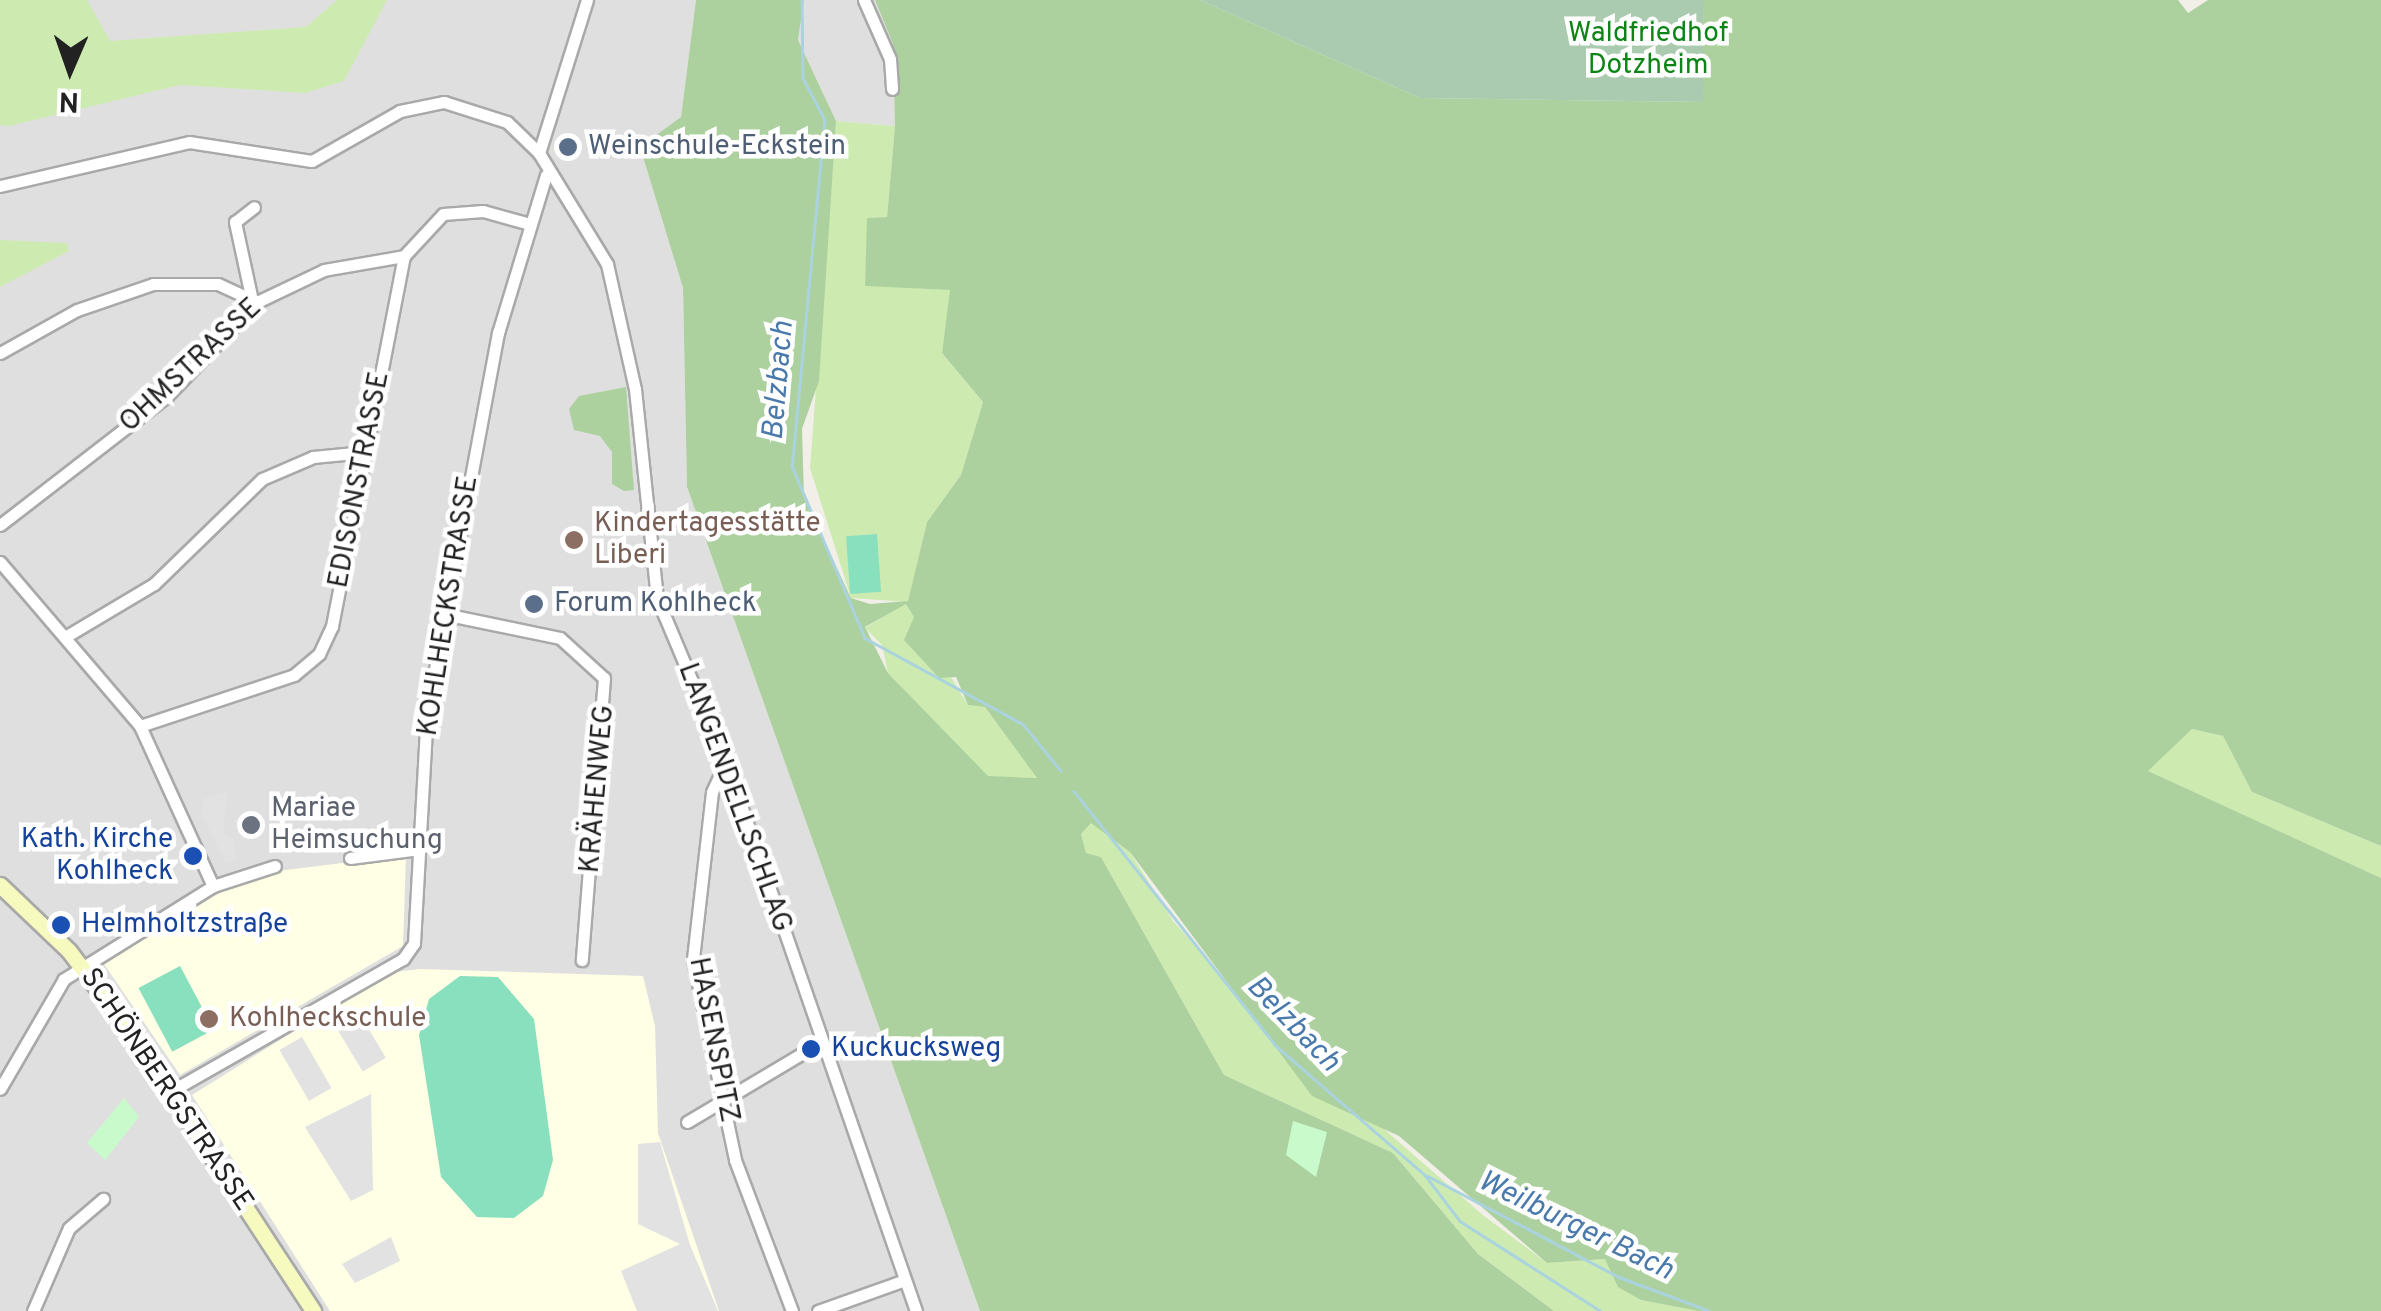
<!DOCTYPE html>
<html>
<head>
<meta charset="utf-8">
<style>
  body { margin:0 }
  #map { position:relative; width:2381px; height:1311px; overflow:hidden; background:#f2efe9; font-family:Overpass,sans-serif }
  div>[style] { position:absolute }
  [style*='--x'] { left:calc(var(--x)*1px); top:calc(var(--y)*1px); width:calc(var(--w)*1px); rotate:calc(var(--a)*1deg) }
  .residential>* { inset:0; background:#e0dfdf }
  .education>* { inset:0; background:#ffffe5 }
  .grass>* { inset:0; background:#cdebb0 }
  .forest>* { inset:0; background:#add19e }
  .cemetery>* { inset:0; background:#aacbaf }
  .park>* { inset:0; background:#c8facc }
  .pitch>* { inset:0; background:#88e0be; transform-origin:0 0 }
  .parking>* { inset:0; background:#e2e2e2; transform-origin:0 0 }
  .stream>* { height:2.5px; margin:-1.25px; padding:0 1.25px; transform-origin:1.25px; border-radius:1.25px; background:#aad3df }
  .roads { filter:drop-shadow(2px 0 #a9a9a9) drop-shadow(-2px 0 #a9a9a9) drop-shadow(0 2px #a9a9a9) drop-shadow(0 -2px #a9a9a9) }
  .street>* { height:11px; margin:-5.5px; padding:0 5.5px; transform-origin:5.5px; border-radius:5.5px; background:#fff }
  .secondary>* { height:15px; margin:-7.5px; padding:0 7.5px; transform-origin:7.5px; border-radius:7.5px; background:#f7fabf }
  .dots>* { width:28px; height:28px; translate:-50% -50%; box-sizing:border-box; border:5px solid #fff; border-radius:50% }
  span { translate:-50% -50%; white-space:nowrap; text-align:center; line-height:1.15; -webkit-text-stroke:9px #fff; paint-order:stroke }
  .park-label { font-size:28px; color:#0c8416 }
  .service-label { font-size:28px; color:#4e5e75 }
  .left { translate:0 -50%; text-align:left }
  .street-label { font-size:28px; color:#222 }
  .education-label { font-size:28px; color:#785e54 }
  .worship-label { font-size:28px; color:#5b616d }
  .transit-label { font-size:28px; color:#164399 }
  .right { translate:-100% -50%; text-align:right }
  .water-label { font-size:30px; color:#4a7aab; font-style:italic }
  .north { position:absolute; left:20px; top:20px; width:100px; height:100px; -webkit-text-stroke:8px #fff; paint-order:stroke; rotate:182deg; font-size:28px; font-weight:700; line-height:40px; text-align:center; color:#222 }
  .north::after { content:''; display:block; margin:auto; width:35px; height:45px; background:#222; clip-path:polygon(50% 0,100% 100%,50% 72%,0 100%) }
</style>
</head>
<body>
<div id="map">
  <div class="residential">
    <i style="clip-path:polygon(0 0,696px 0,681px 118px,640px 147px,683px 288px,687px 487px,980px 1311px,0 1311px)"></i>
    <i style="clip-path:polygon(804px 0,875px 0,893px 44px,895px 126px,836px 121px,798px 40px)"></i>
  </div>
  <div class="education">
    <i style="clip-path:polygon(406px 855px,403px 946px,180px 1075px,104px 964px,225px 889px,278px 871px)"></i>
    <i style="clip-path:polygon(419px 969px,643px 976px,655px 1026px,658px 1133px,719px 1311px,330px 1311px,192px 1095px,387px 973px)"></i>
  </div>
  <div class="grass">
    <i style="clip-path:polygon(0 0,87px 0,110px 41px,306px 27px,337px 0,387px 0,344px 81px,305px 93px,180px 85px,9px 126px,0 125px)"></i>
    <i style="clip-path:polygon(836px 121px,895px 126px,887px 217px,868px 218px,865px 285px,951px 290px,942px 353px,983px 402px,961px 475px,927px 522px,908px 602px,851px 598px,810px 468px)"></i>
    <i style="clip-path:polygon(0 240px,67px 243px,69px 251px,0 287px)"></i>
    <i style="clip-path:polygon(906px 603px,968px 705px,985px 707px,1038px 778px,988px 777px,888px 673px,882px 645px,865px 628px)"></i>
    <i style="clip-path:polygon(2192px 729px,2223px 736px,2252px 792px,2381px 846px,2381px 878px,2147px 771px)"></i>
    <i style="clip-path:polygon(1091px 822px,1130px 852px,1173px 921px,1270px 1030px,1484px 1216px,1547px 1263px,1605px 1259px,1641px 1300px,1698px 1311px,1554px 1311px,1478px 1254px,1393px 1153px,1224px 1075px,1101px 857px,1086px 853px,1081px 834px)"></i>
  </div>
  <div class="forest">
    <i style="clip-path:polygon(evenodd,696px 0,804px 0,798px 40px,836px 121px,819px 381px,802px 429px,804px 498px,851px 598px,870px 604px,908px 601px,927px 522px,961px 475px,983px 402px,942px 353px,950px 290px,865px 286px,867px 218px,887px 217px,895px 126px,893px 44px,875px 0,1200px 0,1420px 98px,1702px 102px,1704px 0,2178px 0,2188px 13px,2208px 0,2381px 0,2381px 846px,2252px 792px,2223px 736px,2192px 729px,2148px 771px,2381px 878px,2381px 1311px,1698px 1311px,1641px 1300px,1618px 1287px,1605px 1259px,1547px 1263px,1399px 1136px,1312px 1096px,1130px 852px,1091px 823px,1081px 834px,1086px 853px,1101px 857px,1224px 1075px,1393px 1153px,1478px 1254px,1554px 1311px,980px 1311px,687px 487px,683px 288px,640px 147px,681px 117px,696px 0,906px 604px,914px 617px,904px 640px,939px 678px,956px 677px,968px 705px,985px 707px,1037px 778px,988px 776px,888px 673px,865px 627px,906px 604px)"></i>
    <i style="clip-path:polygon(626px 387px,634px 490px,624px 491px,612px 484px,612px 452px,600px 436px,574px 430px,569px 409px,579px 396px)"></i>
  </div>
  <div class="cemetery">
    <i style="clip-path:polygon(1200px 0,1704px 0,1703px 102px,1420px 98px)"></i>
  </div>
  <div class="park">
    <i style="clip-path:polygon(124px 1098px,139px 1117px,105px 1160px,87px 1143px)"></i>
    <i style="clip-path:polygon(1293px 1121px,1327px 1132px,1316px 1177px,1286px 1155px)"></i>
  </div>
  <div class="pitch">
    <i style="left:877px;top:534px;width:58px;height:31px;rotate:86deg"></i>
    <i style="left:180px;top:966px;width:72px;height:47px;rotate:62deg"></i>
    <i style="clip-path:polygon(460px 976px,498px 977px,534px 1019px,553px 1160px,543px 1196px,514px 1218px,477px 1217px,441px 1177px,419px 1035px,429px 999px)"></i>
  </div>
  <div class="parking">
    <i style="clip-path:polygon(227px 792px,223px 834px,233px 838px,236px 860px,226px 863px,201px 813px,204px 799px)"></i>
    <i style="left:356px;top:1008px;width:58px;height:27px;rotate:59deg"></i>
    <i style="left:302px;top:1037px;width:59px;height:26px;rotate:60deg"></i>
    <i style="clip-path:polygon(371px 1094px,373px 1190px,351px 1201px,305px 1127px)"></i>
    <i style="clip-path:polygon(660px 1142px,690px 1245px,718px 1311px,637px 1311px,621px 1271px,680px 1244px,638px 1224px,638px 1144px)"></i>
    <i style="clip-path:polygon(391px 1237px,400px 1261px,355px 1283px,342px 1264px)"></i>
  </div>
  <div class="stream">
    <i style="--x:802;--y:0;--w:78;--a:89.3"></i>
    <i style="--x:803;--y:78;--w:47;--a:62.4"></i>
    <i style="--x:825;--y:120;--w:348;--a:95.4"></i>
    <i style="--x:792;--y:466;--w:187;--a:67"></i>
    <i style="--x:865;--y:638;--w:180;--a:28.6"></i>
    <i style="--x:1023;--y:724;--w:60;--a:51"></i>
    <i style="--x:1074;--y:791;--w:324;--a:51.6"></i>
    <i style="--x:1275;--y:1045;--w:198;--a:40.9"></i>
    <i style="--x:1425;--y:1175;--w:58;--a:52.7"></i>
    <i style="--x:1460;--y:1221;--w:167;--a:32.6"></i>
    <i style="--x:1428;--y:1176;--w:216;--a:27.9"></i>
    <i style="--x:1619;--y:1277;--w:97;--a:20.5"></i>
  </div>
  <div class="roads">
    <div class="street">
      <i style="--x:864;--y:0;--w:64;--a:66.2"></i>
      <i style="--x:890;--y:59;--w:30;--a:86"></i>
      <i style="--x:539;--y:153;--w:160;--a:-72.6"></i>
      <i style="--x:0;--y:186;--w:194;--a:-13.1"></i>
      <i style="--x:189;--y:142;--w:124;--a:8.8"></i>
      <i style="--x:312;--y:161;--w:101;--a:-29.6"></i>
      <i style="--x:400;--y:111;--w:45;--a:-11.6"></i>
      <i style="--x:444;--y:102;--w:66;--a:17.6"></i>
      <i style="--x:507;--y:122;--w:45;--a:44.1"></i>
      <i style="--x:539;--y:153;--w:130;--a:58.5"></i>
      <i style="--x:607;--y:264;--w:128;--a:77.4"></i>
      <i style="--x:635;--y:389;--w:210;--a:84"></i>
      <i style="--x:657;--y:598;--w:178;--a:67.2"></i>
      <i style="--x:726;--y:762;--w:581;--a:70.91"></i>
      <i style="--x:251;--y:296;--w:76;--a:-102.2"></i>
      <i style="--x:235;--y:222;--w:24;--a:-38"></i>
      <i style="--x:0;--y:353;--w:88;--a:-29.2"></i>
      <i style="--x:77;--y:310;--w:80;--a:-18.9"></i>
      <i style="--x:153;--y:284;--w:65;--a:0"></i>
      <i style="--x:218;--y:284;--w:43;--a:24.8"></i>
      <i style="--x:0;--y:525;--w:211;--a:-37.7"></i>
      <i style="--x:167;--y:396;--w:130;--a:-46.2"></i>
      <i style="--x:257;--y:302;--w:74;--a:-25.5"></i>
      <i style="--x:324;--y:270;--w:81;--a:-9.9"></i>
      <i style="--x:0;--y:562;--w:216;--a:49.5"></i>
      <i style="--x:140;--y:726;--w:176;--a:65.5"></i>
      <i style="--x:213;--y:886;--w:176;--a:148"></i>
      <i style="--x:64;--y:979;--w:127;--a:120.2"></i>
      <i style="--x:444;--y:614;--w:118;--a:11.7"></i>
      <i style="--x:560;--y:638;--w:59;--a:42.3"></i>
      <i style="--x:604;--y:678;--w:283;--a:94.5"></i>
      <i style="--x:65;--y:637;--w:104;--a:-30.8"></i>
      <i style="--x:154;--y:584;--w:151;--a:-44.2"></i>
      <i style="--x:262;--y:479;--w:56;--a:-23.3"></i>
      <i style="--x:313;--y:457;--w:52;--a:-5.5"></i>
      <i style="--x:140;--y:726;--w:162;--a:-18.3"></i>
      <i style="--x:294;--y:675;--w:33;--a:-40"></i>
      <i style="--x:319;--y:654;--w:31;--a:-65"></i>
      <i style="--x:332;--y:626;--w:377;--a:-79"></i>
      <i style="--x:404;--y:256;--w:57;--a:-47.1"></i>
      <i style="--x:443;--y:214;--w:40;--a:-4.3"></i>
      <i style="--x:483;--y:211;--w:49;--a:15.5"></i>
      <i style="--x:726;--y:762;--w:33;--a:115"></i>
      <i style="--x:712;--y:792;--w:169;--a:96.5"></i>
      <i style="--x:693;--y:960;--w:204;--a:78.1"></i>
      <i style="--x:735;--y:1160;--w:161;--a:69.3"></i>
      <i style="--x:350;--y:858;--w:70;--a:-7.4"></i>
      <i style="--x:213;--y:886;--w:65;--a:-17.9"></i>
      <i style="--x:173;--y:1090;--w:265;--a:-29.7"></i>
      <i style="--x:403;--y:959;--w:19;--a:-55"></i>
      <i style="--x:414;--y:943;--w:231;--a:-86.8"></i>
      <i style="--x:427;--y:712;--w:386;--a:-79.4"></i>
      <i style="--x:498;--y:333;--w:165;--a:-73.1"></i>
      <i style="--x:687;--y:1122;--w:156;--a:-30.8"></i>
      <i style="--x:33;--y:1311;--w:90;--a:-66.6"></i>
      <i style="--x:69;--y:1228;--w:45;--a:-40.5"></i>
      <i style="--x:818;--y:1311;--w:92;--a:-19.6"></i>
    </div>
    <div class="secondary">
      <i style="--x:0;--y:885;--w:95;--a:43.7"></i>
      <i style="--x:69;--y:951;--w:104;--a:52.8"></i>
      <i style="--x:132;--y:1034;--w:331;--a:56.8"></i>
    </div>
  </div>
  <div class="dots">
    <i style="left:568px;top:147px;background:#5c6f8a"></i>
    <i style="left:574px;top:540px;background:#8d6e63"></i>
    <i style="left:534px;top:604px;background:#5c6f8a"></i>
    <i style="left:251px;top:825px;background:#6b7280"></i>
    <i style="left:193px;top:856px;background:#1a4fb4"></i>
    <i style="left:61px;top:925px;background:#1a4fb4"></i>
    <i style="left:209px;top:1019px;background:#8d6e63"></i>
    <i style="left:811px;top:1049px;background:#1a4fb4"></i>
  </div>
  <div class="park-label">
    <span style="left:1648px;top:50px">Waldfriedhof<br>Dotzheim</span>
  </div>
  <div class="service-label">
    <span class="left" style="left:588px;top:147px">Weinschule-Eckstein</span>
    <span class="left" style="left:554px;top:604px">Forum Kohlheck</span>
  </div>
  <div class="street-label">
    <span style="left:191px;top:366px;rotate:-43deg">OHMSTRASSE</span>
    <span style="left:360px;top:480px;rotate:-79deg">EDISONSTRASSE</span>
    <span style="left:449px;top:606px;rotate:-81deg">KOHLHECKSTRASSE</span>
    <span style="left:598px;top:789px;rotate:-85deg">KRÄHENWEG</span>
    <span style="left:734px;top:798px;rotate:70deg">LANGENDELLSCHLAG</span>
    <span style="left:713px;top:1040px;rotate:79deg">HASENSPITZ</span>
    <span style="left:166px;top:1090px;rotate:56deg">SCHÖNBERGSTRASSE</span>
  </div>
  <div class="education-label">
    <span class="left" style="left:594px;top:540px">Kindertagesstätte<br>Liberi</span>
    <span class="left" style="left:229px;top:1019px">Kohlheckschule</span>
  </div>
  <div class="worship-label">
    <span class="left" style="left:271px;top:825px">Mariae<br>Heimsuchung</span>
  </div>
  <div class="transit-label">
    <span class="right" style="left:173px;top:856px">Kath. Kirche<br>Kohlheck</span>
    <span class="left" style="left:81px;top:925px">Helmholtzstraße</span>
    <span class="left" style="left:831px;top:1049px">Kuckucksweg</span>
  </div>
  <div class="water-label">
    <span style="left:780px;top:381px;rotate:-85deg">Belzbach</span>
    <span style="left:1292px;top:1025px;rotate:46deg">Belzbach</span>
    <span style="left:1575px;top:1227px;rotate:26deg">Weilburger Bach</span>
  </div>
  <div class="north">N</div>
</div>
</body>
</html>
